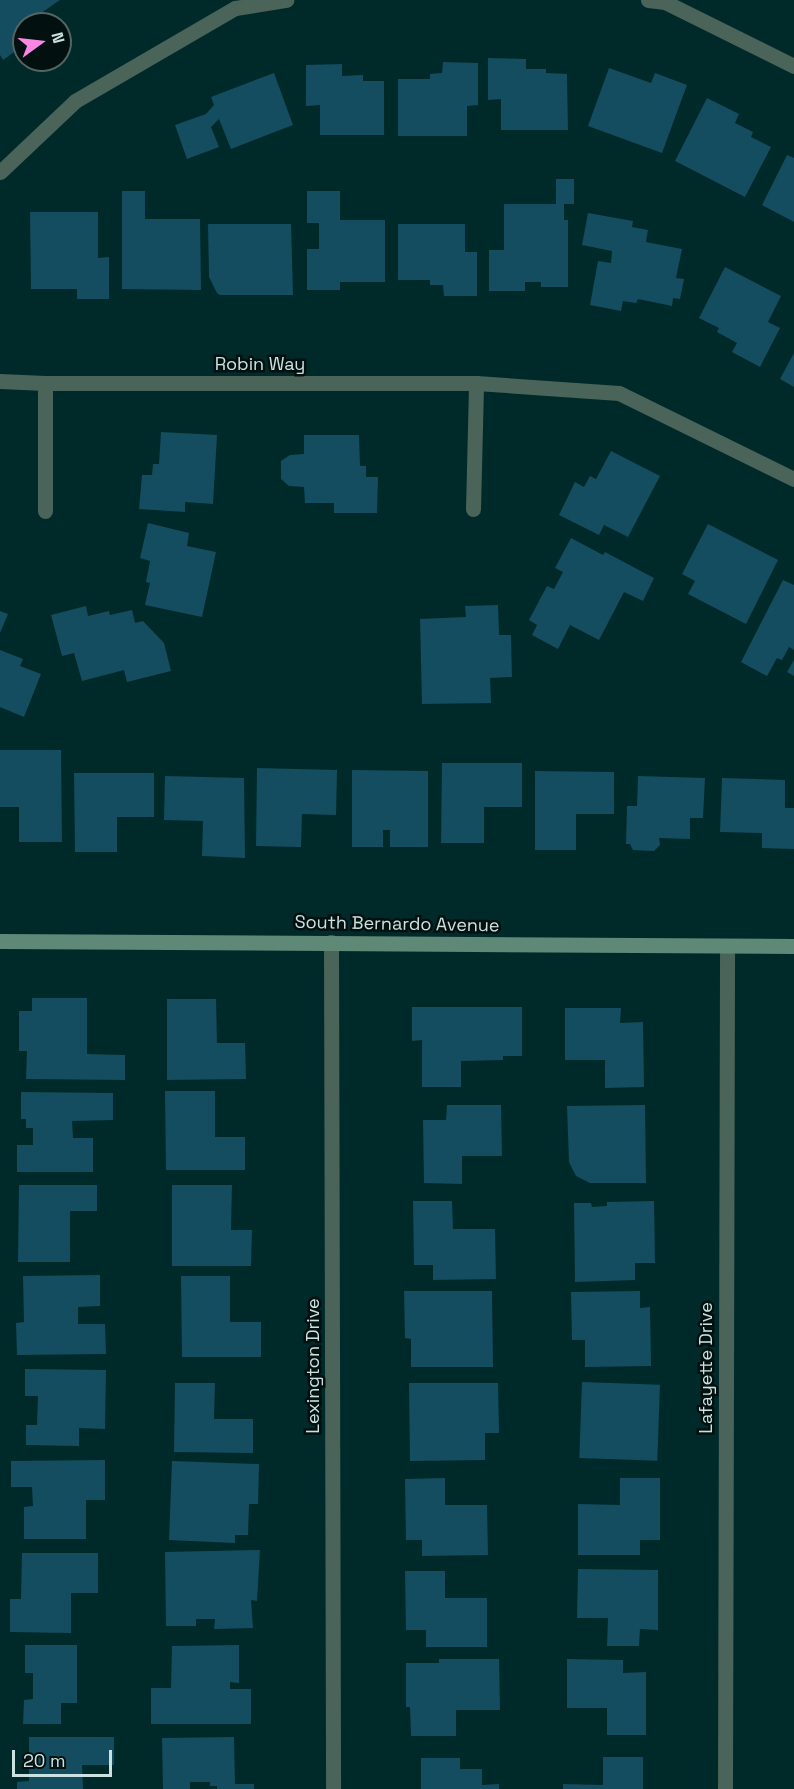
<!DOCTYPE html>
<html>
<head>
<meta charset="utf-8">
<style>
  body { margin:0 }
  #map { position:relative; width:794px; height:1789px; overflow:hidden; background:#002a2a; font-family:"Space Grotesk",sans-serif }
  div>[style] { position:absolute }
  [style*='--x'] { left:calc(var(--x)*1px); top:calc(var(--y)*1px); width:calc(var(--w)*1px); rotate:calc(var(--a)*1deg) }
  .building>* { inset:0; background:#134d5f; transform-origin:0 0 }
  .street>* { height:15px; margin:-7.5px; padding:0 7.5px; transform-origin:7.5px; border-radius:7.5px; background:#4a6459 }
  .secondary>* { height:15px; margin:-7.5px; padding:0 7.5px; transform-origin:7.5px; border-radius:7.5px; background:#5e8977 }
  span { translate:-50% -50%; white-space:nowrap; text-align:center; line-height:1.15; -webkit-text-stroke:5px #02100f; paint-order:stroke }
  .street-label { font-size:18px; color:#cce2e1 }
  .north { position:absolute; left:12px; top:12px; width:60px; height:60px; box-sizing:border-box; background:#02100f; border:2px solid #536463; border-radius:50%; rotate:75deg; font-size:16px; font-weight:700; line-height:24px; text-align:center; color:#cce2e1 }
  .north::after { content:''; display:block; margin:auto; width:21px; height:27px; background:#fc86e4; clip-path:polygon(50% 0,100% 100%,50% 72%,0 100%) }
  .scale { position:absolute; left:12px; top:1750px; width:100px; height:27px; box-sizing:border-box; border:3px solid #cce2e1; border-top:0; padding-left:8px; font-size:18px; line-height:21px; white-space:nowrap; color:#cce2e1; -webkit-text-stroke:4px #02100f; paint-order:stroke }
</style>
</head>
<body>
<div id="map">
  <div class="building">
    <i style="clip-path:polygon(0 0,60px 0,31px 20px,35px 24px,24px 24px,24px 45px,3px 60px,0 55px)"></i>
    <i style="clip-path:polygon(488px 58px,526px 59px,526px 69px,546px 69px,546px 73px,567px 74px,568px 130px,501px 130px,501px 99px,488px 100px)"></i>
    <i style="clip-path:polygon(443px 62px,478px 63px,478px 105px,467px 106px,467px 136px,398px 136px,398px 79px,430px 79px,430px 74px,442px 73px)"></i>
    <i style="clip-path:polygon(342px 64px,342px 76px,363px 75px,363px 81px,384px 81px,384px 135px,320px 135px,320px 105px,306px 106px,306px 65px)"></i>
    <i style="clip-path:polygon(609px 68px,651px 83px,655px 73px,687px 85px,662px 153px,588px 126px)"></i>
    <i style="clip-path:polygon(274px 73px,293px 125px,231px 149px,219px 119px,211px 127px,219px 147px,187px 159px,175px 125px,206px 114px,214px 105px,211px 97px)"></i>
    <i style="clip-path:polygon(707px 98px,739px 114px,735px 123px,753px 132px,751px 137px,771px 147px,745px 197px,675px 161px)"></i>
    <i style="clip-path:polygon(787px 155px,794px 158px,794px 222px,762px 205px)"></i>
    <i style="clip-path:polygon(556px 179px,574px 179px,574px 204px,564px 204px,564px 220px,568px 220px,568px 287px,541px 287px,541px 282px,525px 282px,525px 291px,489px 291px,489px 250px,504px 250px,504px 204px,556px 204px)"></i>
    <i style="clip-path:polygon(122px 191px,145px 191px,145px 219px,200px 219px,201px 290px,122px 289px)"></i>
    <i style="clip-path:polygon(307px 191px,340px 191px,340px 220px,385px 220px,385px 282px,340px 282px,340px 290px,307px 290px,307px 249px,319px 249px,319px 223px,307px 223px)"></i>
    <i style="clip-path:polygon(30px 212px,98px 212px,98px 258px,109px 257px,109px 299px,77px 299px,77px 289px,31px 289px)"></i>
    <i style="clip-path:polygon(588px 213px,633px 221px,632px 227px,648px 230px,646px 242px,682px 249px,676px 278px,684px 279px,680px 299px,673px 298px,672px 306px,638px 299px,636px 303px,623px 301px,621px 311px,590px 305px,598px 261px,611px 263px,612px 251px,582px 245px)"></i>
    <i style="clip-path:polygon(208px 224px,291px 224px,293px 295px,220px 295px,217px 293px,209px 277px)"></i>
    <i style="clip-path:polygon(398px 224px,465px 224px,465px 252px,477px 252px,477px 296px,444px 296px,443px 285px,430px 285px,430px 280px,398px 280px)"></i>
    <i style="clip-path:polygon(725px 267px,781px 296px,768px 322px,780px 328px,760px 367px,732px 352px,737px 343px,717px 332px,719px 328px,699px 318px)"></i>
    <i style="clip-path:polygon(794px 353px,794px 387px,780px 379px)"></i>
    <i style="clip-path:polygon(161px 432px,217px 435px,213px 504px,185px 502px,185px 512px,139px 509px,142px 475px,152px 475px,153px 464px,159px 464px)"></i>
    <i style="clip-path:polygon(304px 435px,359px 435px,360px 466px,366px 466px,366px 477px,378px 477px,377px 513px,334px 513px,334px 503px,305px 503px,304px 487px,289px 486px,281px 479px,281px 461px,290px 455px,304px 454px)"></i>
    <i style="clip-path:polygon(611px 451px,660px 476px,628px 537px,604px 525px,599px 535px,559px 515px,575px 482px,584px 487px,590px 476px,596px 479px)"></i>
    <i style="clip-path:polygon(148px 523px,189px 533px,187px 546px,216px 552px,202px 617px,145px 605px,150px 583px,146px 582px,150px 561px,140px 558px)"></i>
    <i style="clip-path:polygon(708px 524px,778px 560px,746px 624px,688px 594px,695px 581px,682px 574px)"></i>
    <i style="clip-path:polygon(571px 538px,603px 555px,605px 552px,654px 578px,643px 601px,624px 592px,599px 640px,570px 625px,558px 649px,532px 635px,537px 625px,529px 620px,547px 586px,554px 589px,563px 572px,555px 568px)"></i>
    <i style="clip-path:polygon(783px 580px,794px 585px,794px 650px,789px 647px,782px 660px,777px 658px,767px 676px,741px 662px)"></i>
    <i style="clip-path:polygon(498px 605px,499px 635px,511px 635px,512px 677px,490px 678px,491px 703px,422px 704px,420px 619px,466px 617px,465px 606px)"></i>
    <i style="clip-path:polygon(86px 606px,88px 616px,109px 611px,110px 615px,132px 610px,135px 623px,143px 621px,164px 643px,171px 671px,127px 682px,124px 670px,82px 681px,74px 653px,62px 656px,51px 615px)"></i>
    <i style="clip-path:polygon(0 611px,8px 614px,0 633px)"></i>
    <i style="clip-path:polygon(0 650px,23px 659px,20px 666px,41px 674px,24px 717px,0 707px)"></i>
    <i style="clip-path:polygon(794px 660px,794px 676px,787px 672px)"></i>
    <i style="clip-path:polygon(0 750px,61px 750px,62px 842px,19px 842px,19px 807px,0 807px)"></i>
    <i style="clip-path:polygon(442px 763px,522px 763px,522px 807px,484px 807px,484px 843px,441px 843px)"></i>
    <i style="clip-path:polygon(257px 768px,337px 770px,336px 815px,302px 814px,301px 847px,256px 846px)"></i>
    <i style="clip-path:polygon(352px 770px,428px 771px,428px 847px,390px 847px,390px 830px,383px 830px,383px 847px,352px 847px)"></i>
    <i style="clip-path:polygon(535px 771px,614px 772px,614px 814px,576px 814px,576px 850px,535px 850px)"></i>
    <i style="clip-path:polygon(74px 773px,154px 773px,154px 817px,117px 817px,117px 852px,75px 852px)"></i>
    <i style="clip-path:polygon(165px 776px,244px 778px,245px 858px,202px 856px,203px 821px,164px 820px)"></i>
    <i style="clip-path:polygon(638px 776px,705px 778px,703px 818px,690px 818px,690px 839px,659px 838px,660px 845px,654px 851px,633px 850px,630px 844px,626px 844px,627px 806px,637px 806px)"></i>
    <i style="clip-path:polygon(722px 778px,785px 780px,785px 808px,794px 808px,794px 849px,762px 848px,762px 833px,720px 832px)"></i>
    <i style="clip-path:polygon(32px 998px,87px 998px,87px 1054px,125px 1055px,125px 1080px,26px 1079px,27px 1051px,19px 1051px,19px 1011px,32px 1011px)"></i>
    <i style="clip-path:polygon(167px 999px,216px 999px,217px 1043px,245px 1043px,246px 1079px,167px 1080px)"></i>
    <i style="clip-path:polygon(412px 1007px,522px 1007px,522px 1056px,503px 1056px,503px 1060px,461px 1061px,461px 1087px,422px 1087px,422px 1040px,412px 1041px)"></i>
    <i style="clip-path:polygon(565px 1008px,621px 1008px,620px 1023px,643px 1022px,644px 1087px,605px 1088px,605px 1060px,565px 1060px)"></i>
    <i style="clip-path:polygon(165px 1091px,215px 1091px,215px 1137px,245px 1137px,245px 1170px,166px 1170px)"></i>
    <i style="clip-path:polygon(21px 1092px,113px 1093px,113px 1120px,72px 1121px,73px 1138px,93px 1138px,93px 1172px,17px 1172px,17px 1145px,33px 1145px,33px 1128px,26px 1128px,26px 1119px,21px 1119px)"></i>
    <i style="clip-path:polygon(447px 1105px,501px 1105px,502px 1156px,462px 1156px,462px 1184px,424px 1183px,423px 1120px,446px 1120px)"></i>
    <i style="clip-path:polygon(645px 1105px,646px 1183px,590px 1183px,576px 1176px,569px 1162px,567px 1106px)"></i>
    <i style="clip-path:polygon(19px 1185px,97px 1185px,97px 1211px,70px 1211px,70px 1262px,18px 1262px)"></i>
    <i style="clip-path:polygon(172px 1185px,232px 1185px,231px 1230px,252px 1230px,251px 1266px,172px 1266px)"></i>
    <i style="clip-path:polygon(413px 1201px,452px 1201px,453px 1229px,495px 1229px,496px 1279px,433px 1280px,433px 1265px,414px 1265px)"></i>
    <i style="clip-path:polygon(654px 1201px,655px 1263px,635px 1263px,635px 1280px,575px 1282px,574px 1203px,591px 1203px,592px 1207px,607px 1206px,607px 1202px)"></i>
    <i style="clip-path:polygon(100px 1275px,100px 1306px,78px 1307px,78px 1324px,105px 1324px,106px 1354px,17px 1355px,16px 1323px,24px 1322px,23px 1276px)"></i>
    <i style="clip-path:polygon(181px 1276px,230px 1276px,230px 1322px,261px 1322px,261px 1357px,182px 1357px)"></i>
    <i style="clip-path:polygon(404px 1291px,492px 1291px,493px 1367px,411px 1367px,411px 1339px,405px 1338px)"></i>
    <i style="clip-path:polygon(640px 1291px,640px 1308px,650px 1307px,651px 1366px,585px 1367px,585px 1340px,572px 1340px,571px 1292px)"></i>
    <i style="clip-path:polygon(25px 1369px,106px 1370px,105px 1429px,79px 1428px,79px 1446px,26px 1445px,26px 1425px,37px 1425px,38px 1396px,25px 1396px)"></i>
    <i style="left:582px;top:1382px;width:78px;height:76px;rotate:2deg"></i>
    <i style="clip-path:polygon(175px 1383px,215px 1383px,214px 1419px,253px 1419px,253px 1453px,174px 1452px)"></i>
    <i style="clip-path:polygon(409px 1383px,498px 1383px,499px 1433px,485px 1433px,485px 1460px,410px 1461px)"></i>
    <i style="clip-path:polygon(105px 1460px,105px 1500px,86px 1500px,86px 1539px,24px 1539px,24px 1507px,33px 1506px,32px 1487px,11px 1487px,11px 1461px)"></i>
    <i style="clip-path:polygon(172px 1461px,259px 1464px,258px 1504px,249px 1504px,248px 1535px,235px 1535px,235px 1543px,169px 1540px)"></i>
    <i style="clip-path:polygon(445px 1478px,445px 1505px,487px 1505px,488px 1555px,422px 1556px,422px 1540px,406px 1540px,405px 1479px)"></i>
    <i style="clip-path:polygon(620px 1478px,660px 1478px,660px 1540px,640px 1540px,640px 1555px,578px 1555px,578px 1504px,620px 1505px)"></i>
    <i style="clip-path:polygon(260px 1550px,257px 1601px,251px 1600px,253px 1628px,214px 1629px,215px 1619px,196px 1619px,196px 1626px,166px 1626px,165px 1552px)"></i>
    <i style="clip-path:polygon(22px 1553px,98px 1553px,98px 1593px,71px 1593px,71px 1633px,10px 1632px,10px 1599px,21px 1599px)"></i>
    <i style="clip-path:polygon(578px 1569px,658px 1570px,658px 1630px,640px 1629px,639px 1646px,607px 1646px,608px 1618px,577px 1618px)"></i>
    <i style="clip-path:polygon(405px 1571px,445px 1571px,445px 1598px,487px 1598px,487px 1647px,426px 1647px,426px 1630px,406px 1630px)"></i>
    <i style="clip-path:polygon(25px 1645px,77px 1645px,77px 1703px,61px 1703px,61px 1724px,23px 1724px,24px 1700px,33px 1699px,33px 1673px,25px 1673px)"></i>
    <i style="clip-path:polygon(239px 1645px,239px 1683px,230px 1682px,230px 1689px,251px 1689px,251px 1724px,151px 1724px,151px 1688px,171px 1688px,172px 1646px)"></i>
    <i style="clip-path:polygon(439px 1659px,499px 1659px,500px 1710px,456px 1710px,456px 1736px,411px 1736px,410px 1707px,406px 1707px,406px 1663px,439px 1663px)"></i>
    <i style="clip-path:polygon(567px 1659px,623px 1660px,623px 1673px,646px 1672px,646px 1735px,607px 1735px,607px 1708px,567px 1708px)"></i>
    <i style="clip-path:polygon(29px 1737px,114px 1737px,114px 1765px,82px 1765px,83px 1789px,17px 1789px,17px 1782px,29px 1781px)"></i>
    <i style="clip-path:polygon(234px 1737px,235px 1784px,254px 1784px,254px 1789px,217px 1789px,217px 1786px,210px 1786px,210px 1782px,190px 1782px,190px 1789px,163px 1789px,162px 1738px)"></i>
    <i style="clip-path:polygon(603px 1757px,643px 1757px,643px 1789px,563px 1789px,563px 1784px,603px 1785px)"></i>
    <i style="clip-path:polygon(421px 1758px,460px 1758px,460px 1769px,482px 1769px,482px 1785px,499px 1784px,499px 1789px,421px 1789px)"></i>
  </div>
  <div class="street">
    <i style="--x:648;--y:0;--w:17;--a:7"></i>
    <i style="--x:665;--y:2;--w:144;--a:26.4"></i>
    <i style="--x:0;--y:172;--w:103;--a:-43.4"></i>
    <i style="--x:75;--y:101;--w:185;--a:-30.2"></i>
    <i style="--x:235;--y:8;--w:52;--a:-8.9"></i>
    <i style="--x:0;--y:381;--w:45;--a:2.5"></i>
    <i style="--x:45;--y:383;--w:431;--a:0"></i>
    <i style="--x:476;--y:383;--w:143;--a:4"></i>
    <i style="--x:619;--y:393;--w:195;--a:26.2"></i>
    <i style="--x:45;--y:383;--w:128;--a:90"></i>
    <i style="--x:473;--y:509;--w:126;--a:-88.6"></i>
    <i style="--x:331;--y:942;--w:847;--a:89.86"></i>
    <i style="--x:725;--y:1789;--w:842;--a:-89.86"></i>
  </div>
  <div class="secondary">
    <i style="--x:0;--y:941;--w:794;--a:0.36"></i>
  </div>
  <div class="street-label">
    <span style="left:260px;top:364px">Robin Way</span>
    <span style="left:397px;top:924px;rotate:1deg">South Bernardo Avenue</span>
    <span style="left:313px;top:1366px;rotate:-90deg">Lexington Drive</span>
    <span style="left:706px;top:1368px;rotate:-90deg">Lafayette Drive</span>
  </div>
  <div class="north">N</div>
  <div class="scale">20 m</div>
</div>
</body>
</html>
